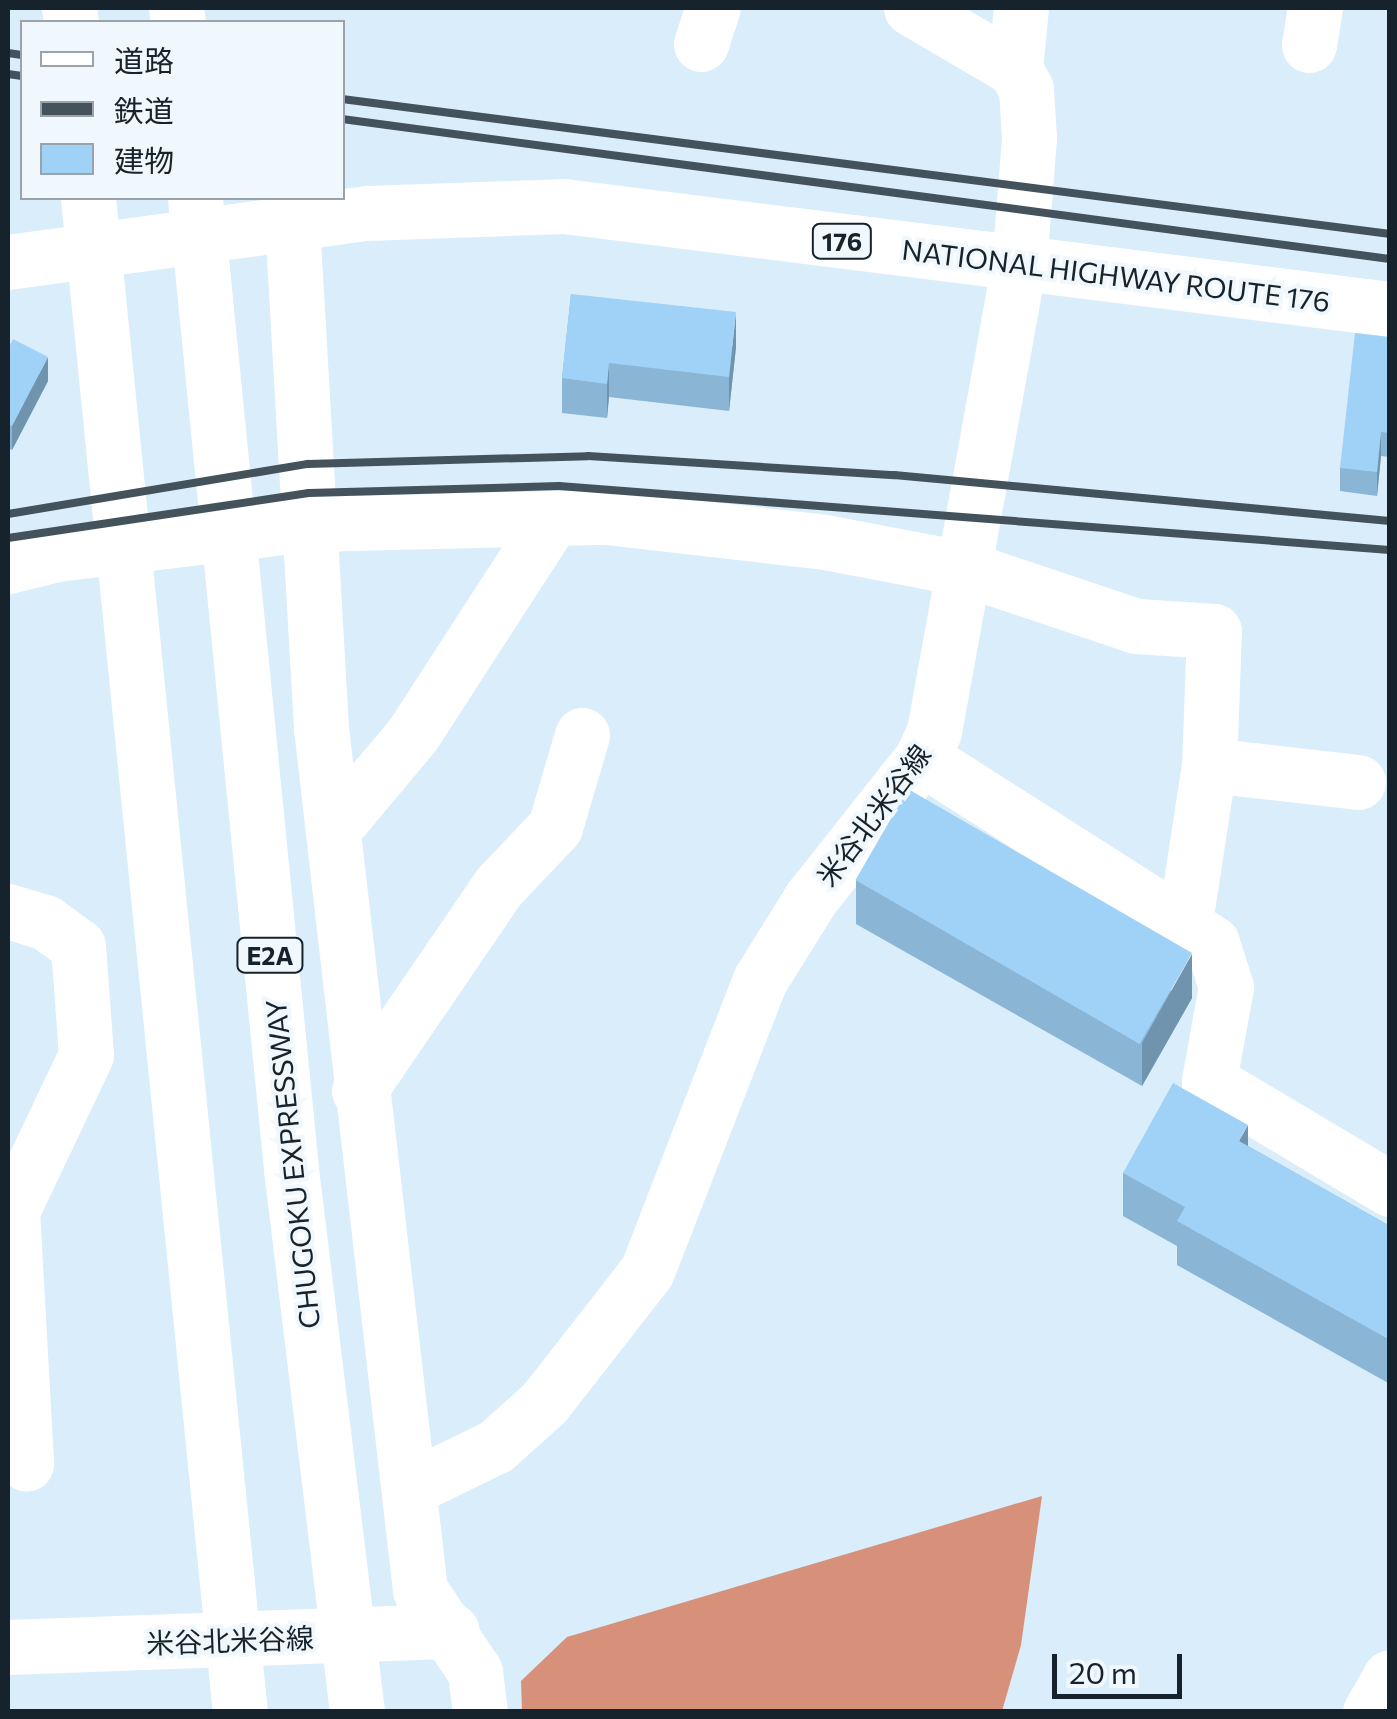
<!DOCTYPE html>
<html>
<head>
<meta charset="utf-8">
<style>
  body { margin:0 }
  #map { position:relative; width:1397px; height:1719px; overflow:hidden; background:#d9edfb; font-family:Commissioner,"Noto Sans JP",sans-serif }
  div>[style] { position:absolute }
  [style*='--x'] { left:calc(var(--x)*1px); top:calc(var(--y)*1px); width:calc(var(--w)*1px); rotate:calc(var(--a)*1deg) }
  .forest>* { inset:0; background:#d7907a }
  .minor>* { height:55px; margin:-27.5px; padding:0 27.5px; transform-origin:27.5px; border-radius:27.5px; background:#fff }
  .highway>* { height:55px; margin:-27.5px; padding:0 27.5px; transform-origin:27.5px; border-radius:27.5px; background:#fff }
  .rail>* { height:8px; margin:-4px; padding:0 4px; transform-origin:4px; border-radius:4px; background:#44525c }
  .wall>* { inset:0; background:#8ab5d5 }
  .shaded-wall>* { inset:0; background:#7093ae }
  .building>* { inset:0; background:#a0d2f8; transform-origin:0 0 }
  span { translate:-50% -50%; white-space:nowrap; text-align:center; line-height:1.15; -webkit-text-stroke:8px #f1f8fd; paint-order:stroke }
  .shield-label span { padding:2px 8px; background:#f1f8fd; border:2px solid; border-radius:8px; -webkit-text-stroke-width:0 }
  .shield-label { font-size:25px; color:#17232c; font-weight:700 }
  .street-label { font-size:28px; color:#17232c }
  .frame { position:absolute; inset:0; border:10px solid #17232c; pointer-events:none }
  .legend { position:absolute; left:20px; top:20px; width:325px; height:180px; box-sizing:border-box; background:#f1f8fd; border:2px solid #9aa3a9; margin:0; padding:12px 18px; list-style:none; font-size:30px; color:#17232c }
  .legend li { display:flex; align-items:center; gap:20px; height:50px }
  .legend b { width:50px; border:2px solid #9aa3a9 }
  .scale { position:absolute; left:1052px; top:1654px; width:130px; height:45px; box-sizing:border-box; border:5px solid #17232c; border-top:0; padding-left:12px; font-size:30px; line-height:35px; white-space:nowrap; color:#17232c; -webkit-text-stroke:8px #f1f8fd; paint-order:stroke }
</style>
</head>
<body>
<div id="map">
  <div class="forest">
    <i style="clip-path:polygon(1042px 1496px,1021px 1645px,1002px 1711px,522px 1711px,521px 1681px,567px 1637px)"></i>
  </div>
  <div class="minor">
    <i style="--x:911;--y:8;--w:121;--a:30.4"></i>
    <i style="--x:701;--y:44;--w:38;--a:-72"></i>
    <i style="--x:1309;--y:45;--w:37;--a:-81"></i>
    <i style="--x:292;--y:223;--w:506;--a:86.71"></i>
    <i style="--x:321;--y:728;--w:868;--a:83.45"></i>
    <i style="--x:420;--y:1590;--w:99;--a:56.1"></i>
    <i style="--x:475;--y:1672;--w:40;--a:82.9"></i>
    <i style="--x:8;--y:566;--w:50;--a:-13.8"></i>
    <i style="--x:57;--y:554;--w:255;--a:-6.8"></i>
    <i style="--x:310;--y:524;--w:296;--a:-1.4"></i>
    <i style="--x:606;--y:517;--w:220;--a:6.5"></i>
    <i style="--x:825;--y:542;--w:144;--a:10.8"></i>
    <i style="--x:966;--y:569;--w:179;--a:18.5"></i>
    <i style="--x:1136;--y:626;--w:78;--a:3.7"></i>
    <i style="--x:1214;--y:631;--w:134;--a:92.1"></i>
    <i style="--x:1209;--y:765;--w:159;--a:98.7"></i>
    <i style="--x:922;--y:758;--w:344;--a:32.5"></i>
    <i style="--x:1212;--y:943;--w:46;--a:72.3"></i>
    <i style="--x:1226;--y:987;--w:96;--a:100.3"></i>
    <i style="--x:1209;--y:1081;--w:211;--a:30.8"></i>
    <i style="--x:1209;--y:765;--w:150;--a:6.5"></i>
    <i style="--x:335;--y:827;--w:121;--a:-50"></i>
    <i style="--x:413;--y:734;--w:257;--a:-57.1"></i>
    <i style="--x:8;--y:911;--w:39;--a:17"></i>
    <i style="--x:45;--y:922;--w:41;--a:36"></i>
    <i style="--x:78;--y:946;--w:109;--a:85.8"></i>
    <i style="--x:86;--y:1055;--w:173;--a:115.4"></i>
    <i style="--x:12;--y:1211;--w:253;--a:86.8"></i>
    <i style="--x:359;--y:1091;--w:248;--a:-55.7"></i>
    <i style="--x:499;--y:886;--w:81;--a:-46.5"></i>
    <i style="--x:555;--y:827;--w:96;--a:-73.6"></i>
    <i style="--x:412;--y:1487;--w:93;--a:-26"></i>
    <i style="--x:496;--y:1446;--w:64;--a:-41.9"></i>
    <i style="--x:544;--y:1403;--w:167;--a:-52"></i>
    <i style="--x:647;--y:1271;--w:312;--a:-68.8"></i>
    <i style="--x:760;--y:980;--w:97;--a:-58.1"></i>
    <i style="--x:811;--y:898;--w:179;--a:-51.6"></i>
    <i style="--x:922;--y:758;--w:30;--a:-66"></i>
    <i style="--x:934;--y:731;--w:476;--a:-79.7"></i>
    <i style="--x:1019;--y:263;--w:125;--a:-85.4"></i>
    <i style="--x:1029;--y:138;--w:49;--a:-93.5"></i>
    <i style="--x:1026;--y:89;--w:23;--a:-119"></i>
    <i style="--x:1015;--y:69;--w:61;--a:-84.4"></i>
    <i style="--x:8;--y:1647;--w:444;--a:-2.1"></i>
    <i style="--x:1370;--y:1712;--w:40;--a:-60.3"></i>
  </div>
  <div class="highway">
    <i style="--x:69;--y:8;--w:14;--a:82"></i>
    <i style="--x:176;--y:8;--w:14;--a:82"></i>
    <i style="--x:88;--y:198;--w:1522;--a:84.27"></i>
    <i style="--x:195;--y:198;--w:976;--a:84.35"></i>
    <i style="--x:291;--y:1169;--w:547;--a:83.07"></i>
    <i style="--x:8;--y:262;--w:362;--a:-7.8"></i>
    <i style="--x:367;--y:213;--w:197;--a:-2"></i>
    <i style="--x:564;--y:206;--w:832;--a:7.11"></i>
  </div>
  <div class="rail">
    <i style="--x:8;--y:53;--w:14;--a:8"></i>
    <i style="--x:8;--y:74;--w:14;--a:8"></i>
    <i style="--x:342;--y:99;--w:1057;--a:7.34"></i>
    <i style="--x:342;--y:119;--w:1057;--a:7.61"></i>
    <i style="--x:8;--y:514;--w:304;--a:-9.5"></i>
    <i style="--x:308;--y:464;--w:280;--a:-1.6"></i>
    <i style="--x:588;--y:456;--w:307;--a:3.6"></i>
    <i style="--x:894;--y:475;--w:498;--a:5.3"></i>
    <i style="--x:8;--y:538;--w:304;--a:-8.5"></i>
    <i style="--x:309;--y:493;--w:250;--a:-1.6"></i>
    <i style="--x:559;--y:486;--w:833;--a:4.4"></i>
  </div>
  <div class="wall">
    <i style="clip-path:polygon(571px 294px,736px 347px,729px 411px,609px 397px,607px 418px,562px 413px,562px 378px)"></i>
    <i style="clip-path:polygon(1390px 337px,1390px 457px,1381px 456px,1377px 496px,1340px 491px,1340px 468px)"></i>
    <i style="clip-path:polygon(8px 349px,48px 381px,12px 450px,8px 448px)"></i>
    <i style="clip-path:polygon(856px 880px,1192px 998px,1142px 1086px,856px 924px)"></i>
    <i style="clip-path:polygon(1248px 1146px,1390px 1226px,1390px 1384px,1177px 1265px,1177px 1246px,1123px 1216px,1123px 1173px)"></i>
  </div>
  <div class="shaded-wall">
    <i style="clip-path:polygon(736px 312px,736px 347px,729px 411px,729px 377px)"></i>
    <i style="clip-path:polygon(48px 357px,48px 381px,12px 450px,12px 426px)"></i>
    <i style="clip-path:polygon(609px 363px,609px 397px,607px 418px,607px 384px)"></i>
    <i style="clip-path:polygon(1381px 432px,1381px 456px,1377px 496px,1377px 472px)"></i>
    <i style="clip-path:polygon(1192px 954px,1192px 998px,1142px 1086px,1142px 1043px)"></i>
    <i style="clip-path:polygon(1248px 1125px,1248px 1169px,1239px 1141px)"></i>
  </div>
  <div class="building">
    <i style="clip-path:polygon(571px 294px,736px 312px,729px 377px,609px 363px,607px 384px,562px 378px)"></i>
    <i style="clip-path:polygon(1355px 333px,1390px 337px,1390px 433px,1381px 432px,1377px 472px,1340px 468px)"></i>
    <i style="clip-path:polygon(13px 339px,48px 357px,12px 426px,8px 425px,8px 349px)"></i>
    <i style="left:908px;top:789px;width:328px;height:105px;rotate:30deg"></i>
    <i style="clip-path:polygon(1173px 1083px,1248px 1125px,1239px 1141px,1390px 1226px,1390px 1340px,1177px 1221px,1185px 1207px,1123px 1173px)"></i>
  </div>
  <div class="shield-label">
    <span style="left:842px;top:241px">176</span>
    <span style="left:270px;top:955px">E2A</span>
  </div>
  <div class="street-label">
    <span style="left:1116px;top:275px;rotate:7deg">NATIONAL HIGHWAY ROUTE 176</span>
    <span style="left:873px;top:815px;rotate:-53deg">米谷北米谷線</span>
    <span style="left:292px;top:1164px;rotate:-96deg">CHUGOKU EXPRESSWAY</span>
    <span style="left:230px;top:1640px;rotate:-2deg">米谷北米谷線</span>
  </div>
  <div class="frame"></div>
  <ul class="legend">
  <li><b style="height:12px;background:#fff"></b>道路</li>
  <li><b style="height:12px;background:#44525c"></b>鉄道</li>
  <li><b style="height:28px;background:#a0d2f8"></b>建物</li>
  </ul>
  <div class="scale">20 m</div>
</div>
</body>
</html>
